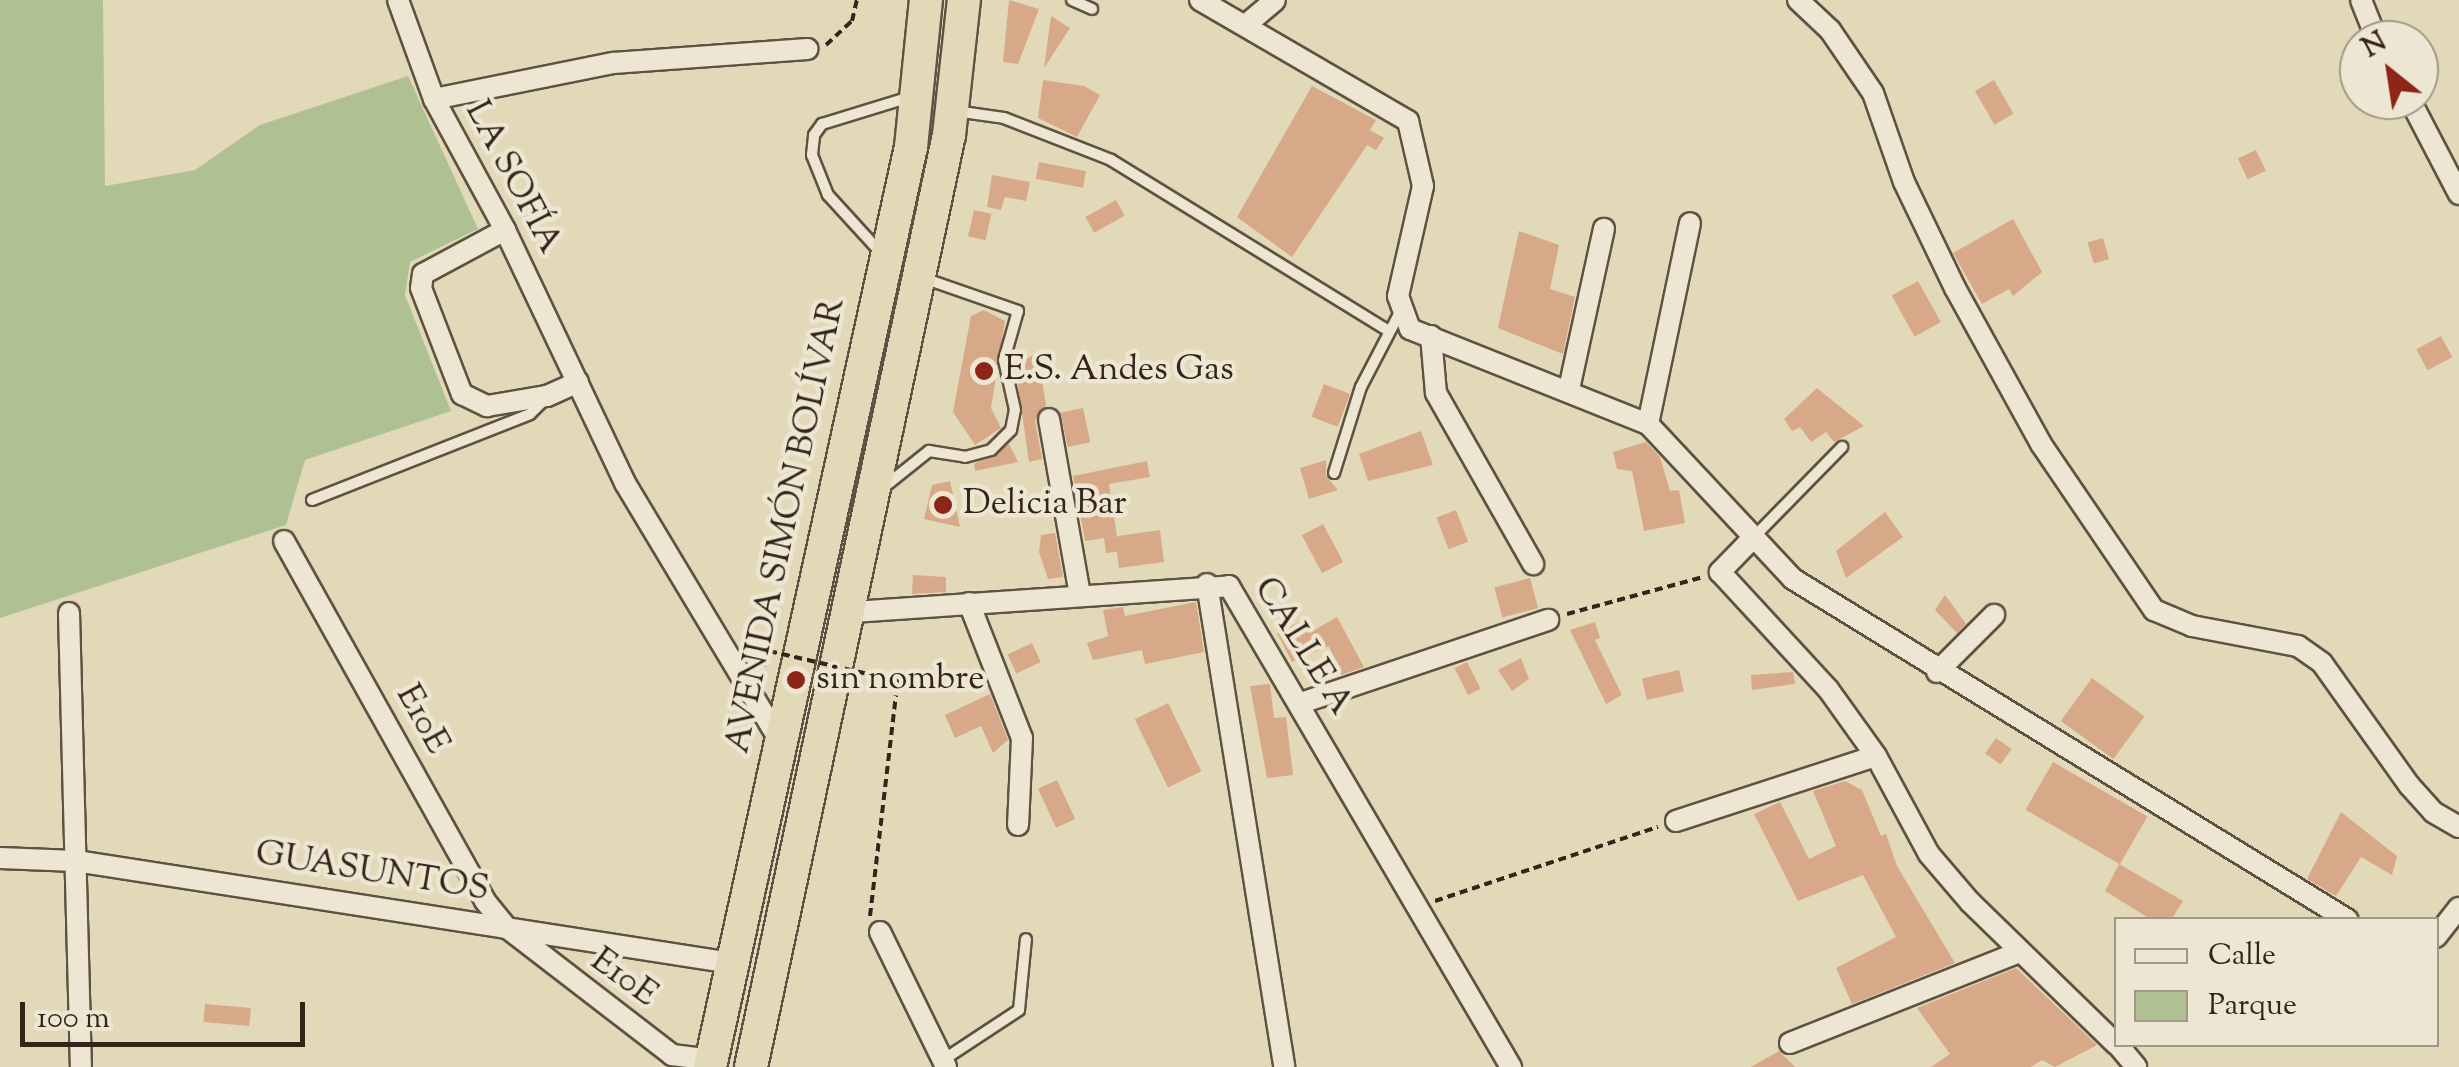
<!DOCTYPE html>
<html>
<head>
<meta charset="utf-8">
<style>
  body { margin:0 }
  #map { position:relative; width:2459px; height:1067px; overflow:hidden; background:#e2d9b9; font-family:"Sorts Mill Goudy",serif }
  div>[style] { position:absolute }
  [style*='--x'] { left:calc(var(--x)*1px); top:calc(var(--y)*1px); width:calc(var(--w)*1px); rotate:calc(var(--a)*1deg) }
  .green>* { inset:0; background:#afc092 }
  .building>* { inset:0; background:#d8a988; transform-origin:0 0 }
  .path>* { height:4px; margin-top:-2px; transform-origin:0; background:repeating-linear-gradient(90deg,#34241a 0 8px,transparent 0 13px) }
  .roads { filter:drop-shadow(2px 0 #605142) drop-shadow(-2px 0 #605142) drop-shadow(0 2px #605142) drop-shadow(0 -2px #605142) }
  .service>* { height:10px; margin:-5px; padding:0 5px; transform-origin:5px; border-radius:5px; background:#ece6d2 }
  .minor>* { height:20px; margin:-10px; padding:0 10px; transform-origin:10px; border-radius:10px; background:#ece6d2 }
  .trunk>* { height:32px; margin:-16px; padding:0 16px; transform-origin:16px; border-radius:16px; background:#e2d9b9 }
  .path-bridge>* { height:4px; margin-top:-2px; transform-origin:0; background:repeating-linear-gradient(90deg,#34241a 0 8px,transparent 0 13px) }
  .dots>* { width:28px; height:28px; translate:-50% -50%; box-sizing:border-box; border:5px solid #ece6d2; border-radius:50% }
  span { translate:-50% -50%; white-space:nowrap; text-align:center; line-height:1.15; -webkit-text-stroke:9px #ece6d2; paint-order:stroke }
  .street-label { font-size:35px; color:#34241a }
  .poi-label { font-size:35px; color:#34241a }
  .left { translate:0 -50%; text-align:left }
  .legend { position:absolute; left:2114px; top:917px; width:325px; height:130px; box-sizing:border-box; background:#ece6d2; border:2px solid #a29888; margin:0; padding:12px 18px; list-style:none; font-size:30px; color:#34241a }
  .legend li { display:flex; align-items:center; gap:20px; height:50px }
  .legend b { width:50px; border:2px solid #a29888 }
  .north { position:absolute; left:2339px; top:20px; width:100px; height:100px; box-sizing:border-box; background:#ece6d2; border:2px solid #a29888; border-radius:50%; rotate:330deg; font-size:28px; font-weight:700; line-height:40px; text-align:center; color:#34241a }
  .north::after { content:''; display:block; margin:auto; width:35px; height:45px; background:#8f2418; clip-path:polygon(50% 0,100% 100%,50% 72%,0 100%) }
  .scale { position:absolute; left:20px; top:1002px; width:285px; height:45px; box-sizing:border-box; border:5px solid #34241a; border-top:0; padding-left:12px; font-size:30px; line-height:35px; white-space:nowrap; color:#34241a; -webkit-text-stroke:8px #ece6d2; paint-order:stroke }
</style>
</head>
<body>
<div id="map">
  <div class="green">
    <i style="clip-path:polygon(0 0,103px 0,105px 186px,195px 170px,260px 125px,408px 76px,478px 229px,410px 262px,405px 295px,451px 411px,305px 460px,286px 525px,0 618px)"></i>
  </div>
  <div class="building">
    <i style="clip-path:polygon(1009px 0,1039px 9px,1018px 64px,1003px 62px)"></i>
    <i style="clip-path:polygon(1051px 16px,1070px 28px,1044px 68px)"></i>
    <i style="clip-path:polygon(1043px 80px,1084px 86px,1100px 95px,1077px 137px,1038px 118px)"></i>
    <i style="left:1994px;top:80px;width:39px;height:22px;rotate:60deg"></i>
    <i style="clip-path:polygon(1312px 86px,1376px 120px,1370px 130px,1384px 138px,1376px 150px,1367px 145px,1292px 257px,1237px 217px)"></i>
    <i style="left:2256px;top:150px;width:23px;height:20px;rotate:65deg"></i>
    <i style="left:1039px;top:162px;width:48px;height:17px;rotate:11deg"></i>
    <i style="clip-path:polygon(992px 175px,1030px 182px,1026px 201px,1005px 197px,1001px 210px,987px 207px)"></i>
    <i style="left:1116px;top:200px;width:18px;height:35px;rotate:61deg"></i>
    <i style="left:974px;top:210px;width:18px;height:27px;rotate:13deg"></i>
    <i style="clip-path:polygon(2013px 219px,2042px 272px,2013px 296px,2009px 289px,1982px 304px,1953px 253px)"></i>
    <i style="clip-path:polygon(1519px 231px,1559px 245px,1550px 289px,1575px 297px,1563px 354px,1498px 328px)"></i>
    <i style="left:2103px;top:238px;width:22px;height:16px;rotate:74deg"></i>
    <i style="left:1918px;top:281px;width:47px;height:30px;rotate:61deg"></i>
    <i style="clip-path:polygon(984px 310px,1005px 321px,991px 408px,1001px 428px,975px 445px,953px 412px,971px 316px)"></i>
    <i style="left:2441px;top:336px;width:24px;height:28px;rotate:62deg"></i>
    <i style="clip-path:polygon(1038px 353px,1046px 406px,1035px 420px,1042px 459px,1029px 462px,1015px 364px)"></i>
    <i style="left:1324px;top:384px;width:28px;height:35px;rotate:21deg"></i>
    <i style="clip-path:polygon(1817px 388px,1864px 426px,1834px 442px,1826px 432px,1811px 442px,1800px 427px,1792px 431px,1784px 419px)"></i>
    <i style="left:1083px;top:408px;width:35px;height:23px;rotate:78deg"></i>
    <i style="clip-path:polygon(1421px 431px,1433px 465px,1368px 481px,1359px 454px)"></i>
    <i style="clip-path:polygon(1646px 442px,1660px 457px,1670px 491px,1679px 490px,1685px 523px,1644px 531px,1632px 471px,1617px 469px,1613px 452px)"></i>
    <i style="clip-path:polygon(1009px 444px,1018px 462px,975px 471px,974px 464px)"></i>
    <i style="clip-path:polygon(1326px 460px,1326px 476px,1338px 490px,1309px 499px,1300px 468px)"></i>
    <i style="clip-path:polygon(1147px 461px,1150px 477px,1109px 484px,1117px 536px,1085px 541px,1073px 476px)"></i>
    <i style="clip-path:polygon(950px 481px,960px 527px,924px 519px,932px 485px)"></i>
    <i style="left:1456px;top:510px;width:34px;height:21px;rotate:69deg"></i>
    <i style="clip-path:polygon(1885px 512px,1903px 537px,1846px 578px,1836px 551px)"></i>
    <i style="left:1323px;top:524px;width:43px;height:24px;rotate:62deg"></i>
    <i style="clip-path:polygon(1160px 530px,1164px 562px,1119px 568px,1117px 552px,1106px 553px,1104px 538px)"></i>
    <i style="clip-path:polygon(1055px 533px,1063px 577px,1048px 579px,1039px 552px,1041px 535px)"></i>
    <i style="clip-path:polygon(913px 575px,946px 577px,946px 592px,912px 594px)"></i>
    <i style="left:1530px;top:578px;width:31px;height:37px;rotate:75deg"></i>
    <i style="clip-path:polygon(1945px 595px,1966px 624px,1957px 633px,1935px 610px)"></i>
    <i style="clip-path:polygon(1196px 602px,1204px 652px,1145px 664px,1142px 650px,1093px 660px,1087px 643px,1108px 636px,1103px 610px,1123px 607px,1125px 616px)"></i>
    <i style="clip-path:polygon(1337px 617px,1364px 667px,1341px 675px,1329px 646px,1292px 662px,1277px 633px,1303px 620px,1309px 633px)"></i>
    <i style="clip-path:polygon(1595px 622px,1600px 638px,1595px 640px,1622px 695px,1606px 704px,1570px 630px)"></i>
    <i style="left:1032px;top:643px;width:21px;height:27px;rotate:65deg"></i>
    <i style="clip-path:polygon(1521px 658px,1529px 679px,1512px 691px,1498px 670px)"></i>
    <i style="left:1467px;top:662px;width:30px;height:14px;rotate:63deg"></i>
    <i style="left:1679px;top:670px;width:22px;height:38px;rotate:77deg"></i>
    <i style="clip-path:polygon(1793px 672px,1795px 684px,1752px 690px,1751px 675px)"></i>
    <i style="left:2092px;top:678px;width:65px;height:53px;rotate:36deg"></i>
    <i style="clip-path:polygon(1270px 684px,1274px 718px,1286px 717px,1293px 775px,1267px 778px,1250px 686px)"></i>
    <i style="clip-path:polygon(990px 694px,1008px 740px,993px 753px,981px 726px,955px 738px,945px 715px)"></i>
    <i style="left:1168px;top:703px;width:76px;height:37px;rotate:64deg"></i>
    <i style="left:1996px;top:738px;width:19px;height:19px;rotate:35deg"></i>
    <i style="left:2053px;top:762px;width:109px;height:55px;rotate:30deg"></i>
    <i style="left:1057px;top:780px;width:43px;height:21px;rotate:65deg"></i>
    <i style="clip-path:polygon(1845px 781px,1862px 790px,1881px 836px,1886px 834px,1897px 866px,1955px 963px,1852px 1004px,1836px 968px,1896px 937px,1863px 875px,1798px 901px,1754px 814px,1780px 802px,1809px 859px,1836px 846px,1813px 791px)"></i>
    <i style="clip-path:polygon(2341px 812px,2397px 856px,2392px 875px,2361px 857px,2336px 896px,2307px 879px)"></i>
    <i style="clip-path:polygon(2119px 864px,2183px 901px,2171px 920px,2152px 920px,2105px 891px)"></i>
    <i style="clip-path:polygon(2016px 968px,2097px 1045px,2055px 1067px,2042px 1060px,2031px 1067px,1931px 1067px,1950px 1054px,1917px 1008px)"></i>
    <i style="left:205px;top:1004px;width:46px;height:18px;rotate:5deg"></i>
    <i style="clip-path:polygon(1779px 1051px,1795px 1067px,1751px 1067px)"></i>
  </div>
  <div class="path">
    <i style="--x:826;--y:45;--w:35;--a:-43"></i>
    <i style="--x:852;--y:21;--w:22;--a:-77"></i>
    <i style="--x:1567;--y:614;--w:141;--a:-15.2"></i>
    <i style="--x:1435;--y:901;--w:235;--a:-18.4"></i>
    <i style="--x:870;--y:916;--w:222;--a:-83.3"></i>
  </div>
  <div class="roads">
    <div class="service">
      <i style="--x:1072;--y:0;--w:22;--a:24"></i>
      <i style="--x:955;--y:111;--w:49;--a:8.1"></i>
      <i style="--x:1004;--y:118;--w:115;--a:21.4"></i>
      <i style="--x:1111;--y:160;--w:324;--a:31.6"></i>
      <i style="--x:881;--y:253;--w:79;--a:-132.4"></i>
      <i style="--x:828;--y:195;--w:43;--a:-111.8"></i>
      <i style="--x:812;--y:155;--w:20;--a:-84"></i>
      <i style="--x:814;--y:135;--w:14;--a:-54"></i>
      <i style="--x:822;--y:124;--w:92;--a:-17.1"></i>
      <i style="--x:1334;--y:473;--w:90;--a:-72.6"></i>
      <i style="--x:1361;--y:387;--w:82;--a:-62.5"></i>
      <i style="--x:884;--y:487;--w:58;--a:-38.7"></i>
      <i style="--x:929;--y:451;--w:36;--a:9"></i>
      <i style="--x:965;--y:457;--w:27;--a:-15"></i>
      <i style="--x:991;--y:450;--w:28;--a:-45"></i>
      <i style="--x:1011;--y:430;--w:20;--a:-79"></i>
      <i style="--x:1015;--y:410;--w:51;--a:-102.4"></i>
      <i style="--x:1004;--y:360;--w:51;--a:-74.1"></i>
      <i style="--x:1018;--y:311;--w:97;--a:-160.8"></i>
      <i style="--x:312;--y:500;--w:234;--a:-21.5"></i>
      <i style="--x:530;--y:414;--w:20;--a:-45"></i>
      <i style="--x:1752;--y:539;--w:129;--a:-45.6"></i>
      <i style="--x:943;--y:1060;--w:91;--a:-33.3"></i>
      <i style="--x:1019;--y:1010;--w:71;--a:-84.4"></i>
    </div>
    <div class="minor">
      <i style="--x:398;--y:0;--w:105;--a:70"></i>
      <i style="--x:434;--y:99;--w:149;--a:61.5"></i>
      <i style="--x:505;--y:230;--w:280;--a:64.6"></i>
      <i style="--x:625;--y:483;--w:303;--a:59"></i>
      <i style="--x:1200;--y:0;--w:241;--a:30.2"></i>
      <i style="--x:1408;--y:121;--w:67;--a:77"></i>
      <i style="--x:1423;--y:186;--w:113;--a:102.8"></i>
      <i style="--x:1398;--y:296;--w:35;--a:70"></i>
      <i style="--x:1410;--y:329;--w:256;--a:21.8"></i>
      <i style="--x:1648;--y:424;--w:212;--a:46.9"></i>
      <i style="--x:1793;--y:579;--w:651;--a:31.57"></i>
      <i style="--x:1798;--y:0;--w:44;--a:43.2"></i>
      <i style="--x:1830;--y:30;--w:76;--a:55.7"></i>
      <i style="--x:1873;--y:93;--w:94;--a:70.8"></i>
      <i style="--x:1904;--y:182;--w:118;--a:64.3"></i>
      <i style="--x:1955;--y:288;--w:178;--a:61.1"></i>
      <i style="--x:2041;--y:444;--w:201;--a:55.8"></i>
      <i style="--x:2154;--y:610;--w:41;--a:22.8"></i>
      <i style="--x:2192;--y:626;--w:108;--a:10.7"></i>
      <i style="--x:2298;--y:646;--w:29;--a:35"></i>
      <i style="--x:2322;--y:663;--w:150;--a:54.5"></i>
      <i style="--x:2409;--y:785;--w:36;--a:48"></i>
      <i style="--x:2433;--y:812;--w:30;--a:30"></i>
      <i style="--x:2361;--y:0;--w:43;--a:68.2"></i>
      <i style="--x:1248;--y:23;--w:35;--a:-40"></i>
      <i style="--x:434;--y:99;--w:183;--a:-11.4"></i>
      <i style="--x:613;--y:63;--w:195;--a:-4.1"></i>
      <i style="--x:2410;--y:100;--w:106;--a:62.5"></i>
      <i style="--x:505;--y:230;--w:93;--a:151.8"></i>
      <i style="--x:423;--y:274;--w:14;--a:98"></i>
      <i style="--x:421;--y:288;--w:114;--a:68.9"></i>
      <i style="--x:462;--y:394;--w:28;--a:26"></i>
      <i style="--x:487;--y:406;--w:61;--a:-9.5"></i>
      <i style="--x:547;--y:396;--w:34;--a:-24"></i>
      <i style="--x:1431;--y:336;--w:57;--a:85"></i>
      <i style="--x:1436;--y:393;--w:197;--a:60.4"></i>
      <i style="--x:1569;--y:389;--w:164;--a:-77.7"></i>
      <i style="--x:1049;--y:419;--w:178;--a:80"></i>
      <i style="--x:1648;--y:424;--w:205;--a:-78.2"></i>
      <i style="--x:1751;--y:540;--w:45;--a:134.1"></i>
      <i style="--x:1720;--y:572;--w:159;--a:47.3"></i>
      <i style="--x:1828;--y:689;--w:82;--a:54.4"></i>
      <i style="--x:1876;--y:756;--w:111;--a:61.6"></i>
      <i style="--x:1929;--y:854;--w:63;--a:49.5"></i>
      <i style="--x:1970;--y:902;--w:204;--a:44.2"></i>
      <i style="--x:284;--y:541;--w:412;--a:60.8"></i>
      <i style="--x:485;--y:901;--w:33;--a:51"></i>
      <i style="--x:506;--y:927;--w:210;--a:37.6"></i>
      <i style="--x:672;--y:1055;--w:39;--a:7"></i>
      <i style="--x:1207;--y:584;--w:489;--a:80.9"></i>
      <i style="--x:969;--y:603;--w:145;--a:68.6"></i>
      <i style="--x:1022;--y:738;--w:87;--a:92.6"></i>
      <i style="--x:852;--y:612;--w:378;--a:-3.9"></i>
      <i style="--x:1229;--y:586;--w:558;--a:59.62"></i>
      <i style="--x:69;--y:613;--w:454;--a:88.5"></i>
      <i style="--x:1937;--y:672;--w:81;--a:-45"></i>
      <i style="--x:1301;--y:703;--w:261;--a:-18.6"></i>
      <i style="--x:1676;--y:821;--w:210;--a:-18"></i>
      <i style="--x:0;--y:858;--w:76;--a:2.3"></i>
      <i style="--x:76;--y:861;--w:664;--a:8.84"></i>
      <i style="--x:880;--y:932;--w:150;--a:63.9"></i>
      <i style="--x:2436;--y:937;--w:37;--a:-52"></i>
      <i style="--x:1790;--y:1043;--w:247;--a:-21.6"></i>
      <i style="--x:2117;--y:1044;--w:30;--a:50"></i>
    </div>
    <div class="trunk">
      <i style="--x:710;--y:1067;--w:942;--a:-77.68"></i>
      <i style="--x:911;--y:147;--w:148;--a:-84.2"></i>
      <i style="--x:751;--y:1067;--w:953;--a:-78.01"></i>
      <i style="--x:949;--y:135;--w:136;--a:-83.7"></i>
    </div>
  </div>
  <div class="path-bridge">
    <i style="--x:760;--y:679;--w:29;--a:-72"></i>
    <i style="--x:769;--y:651;--w:159;--a:13.1"></i>
  </div>
  <div class="dots">
    <i style="left:984px;top:371px;background:#8f2418"></i>
    <i style="left:943px;top:505px;background:#8f2418"></i>
    <i style="left:796px;top:680px;background:#8f2418"></i>
  </div>
  <div class="street-label">
    <span style="left:512px;top:178px;rotate:62deg">LA SOFÍA</span>
    <span style="left:787px;top:526px;rotate:-78deg">AVENIDA SIMÓN BOLÍVAR</span>
    <span style="left:1302px;top:647px;rotate:58deg">CALLE A</span>
    <span style="left:421px;top:720px;rotate:61deg">E10E</span>
    <span style="left:372px;top:873px;rotate:9deg">GUASUNTOS</span>
    <span style="left:623px;top:979px;rotate:36deg">E10E</span>
  </div>
  <div class="poi-label">
    <span class="left" style="left:1004px;top:371px">E.S. Andes Gas</span>
    <span class="left" style="left:963px;top:505px">Delicia Bar</span>
    <span class="left" style="left:816px;top:680px">sin nombre</span>
  </div>
  <ul class="legend">
  <li><b style="height:12px;background:#ece6d2"></b>Calle</li>
  <li><b style="height:28px;background:#afc092"></b>Parque</li>
  </ul>
  <div class="north">N</div>
  <div class="scale">100 m</div>
</div>
</body>
</html>
